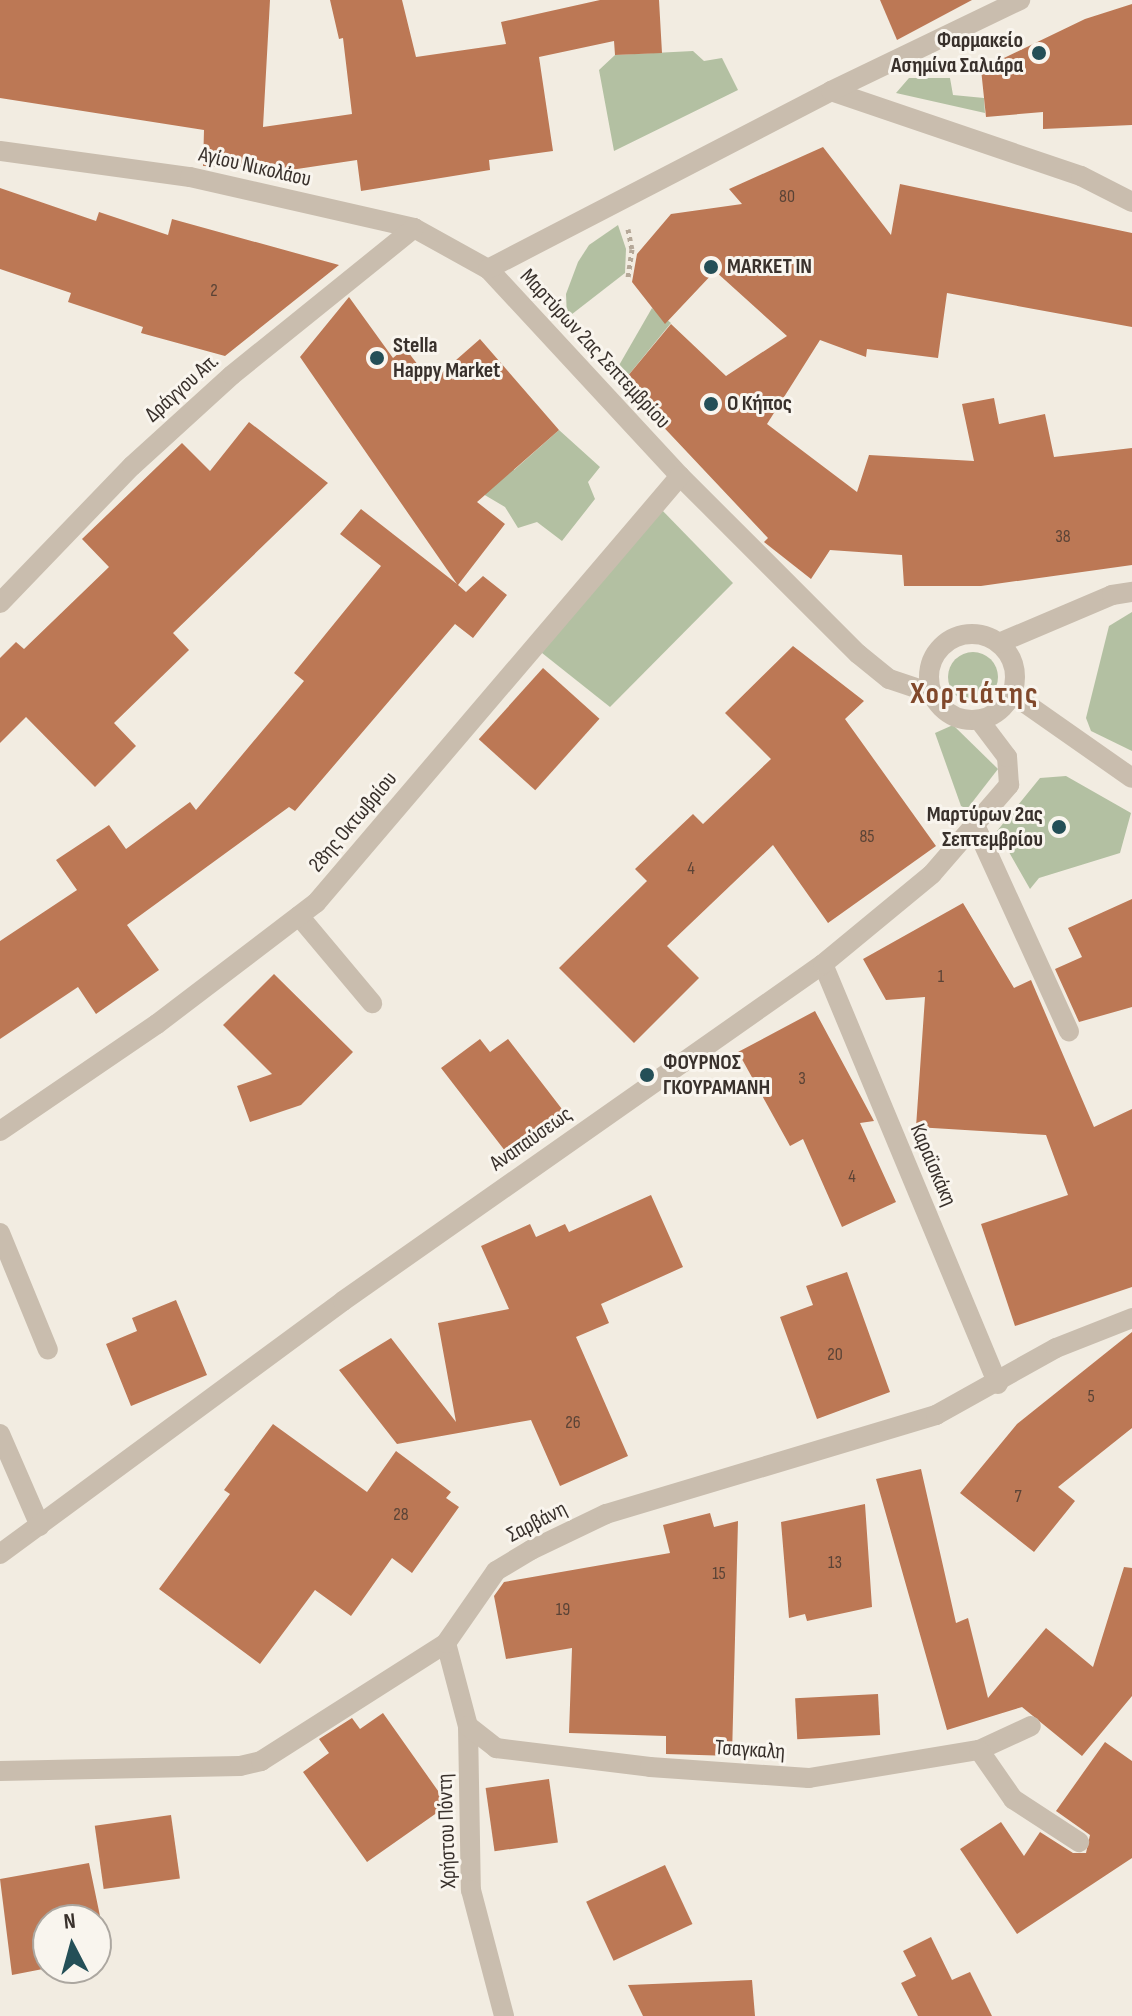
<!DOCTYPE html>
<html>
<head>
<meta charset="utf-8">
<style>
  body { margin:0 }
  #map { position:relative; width:1132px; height:2016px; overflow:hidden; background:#f2ece1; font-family:"Sofia Sans Condensed",sans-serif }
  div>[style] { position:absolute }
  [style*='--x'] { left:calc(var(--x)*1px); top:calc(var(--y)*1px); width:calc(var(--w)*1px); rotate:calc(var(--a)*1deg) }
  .green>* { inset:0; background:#b3c0a2 }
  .round { border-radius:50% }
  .building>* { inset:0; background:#bc7855; transform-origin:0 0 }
  .path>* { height:5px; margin-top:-2.5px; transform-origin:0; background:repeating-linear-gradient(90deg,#b5a898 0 4px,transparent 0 8px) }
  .minor>* { height:20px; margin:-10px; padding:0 10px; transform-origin:10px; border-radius:10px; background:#c9bdae }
  .minor>.ring { margin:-10px; padding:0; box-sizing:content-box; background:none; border:20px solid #c9bdae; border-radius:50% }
  .dots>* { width:22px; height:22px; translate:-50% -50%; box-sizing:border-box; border:4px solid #f9f5ee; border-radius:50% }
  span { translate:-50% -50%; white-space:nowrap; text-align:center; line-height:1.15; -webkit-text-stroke:6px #f9f5ee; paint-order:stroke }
  .number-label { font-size:18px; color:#5a4336 }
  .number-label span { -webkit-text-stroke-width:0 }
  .poi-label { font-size:22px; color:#39312c; font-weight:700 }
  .right { translate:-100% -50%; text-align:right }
  .left { translate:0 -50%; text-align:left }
  .street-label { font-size:22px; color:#39312c }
  .district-label { font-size:30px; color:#81482b; font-weight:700; letter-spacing:2px }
  .north { position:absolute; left:32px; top:1904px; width:80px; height:80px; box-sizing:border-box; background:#f9f5ee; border:2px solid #aca7a0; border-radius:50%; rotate:354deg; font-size:22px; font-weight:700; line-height:32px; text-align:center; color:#39312c }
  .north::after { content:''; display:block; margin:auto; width:28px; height:36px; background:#244f57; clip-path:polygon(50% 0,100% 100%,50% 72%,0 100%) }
</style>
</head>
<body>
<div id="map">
  <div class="green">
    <i style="clip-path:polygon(693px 51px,704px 61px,722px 58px,738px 90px,614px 151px,599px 70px,615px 55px)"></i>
    <i style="clip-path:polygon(909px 78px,950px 78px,953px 95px,984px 98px,985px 113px,896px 93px)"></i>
    <i style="clip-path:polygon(618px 225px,626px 249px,625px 273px,567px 318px,566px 294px,578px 262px,589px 245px)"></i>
    <i style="clip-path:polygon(652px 308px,671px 323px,622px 383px,614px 374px)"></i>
    <i style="clip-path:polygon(475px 426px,514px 470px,559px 430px,600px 467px,588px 482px,595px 499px,562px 541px,537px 522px,518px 528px,505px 507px,461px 481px)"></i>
    <i style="clip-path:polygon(659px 507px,733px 583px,610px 707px,537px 649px)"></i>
    <i style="clip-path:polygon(1132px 612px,1132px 751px,1091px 731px,1086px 718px,1109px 626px)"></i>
    <i class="round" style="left:948px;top:652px;width:50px;height:50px"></i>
    <i style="clip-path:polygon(953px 725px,998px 769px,967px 809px,961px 806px,935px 733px)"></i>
    <i style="clip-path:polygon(1066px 776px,1131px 813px,1120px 853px,1039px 878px,1030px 889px,997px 831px,1040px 778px)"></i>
  </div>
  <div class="building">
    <i style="clip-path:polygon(0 0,270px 0,263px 127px,352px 114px,343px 38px,339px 39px,330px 0,402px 0,416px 57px,506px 44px,501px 22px,600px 0,659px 0,662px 53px,615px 55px,614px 41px,539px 57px,553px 151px,489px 160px,490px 170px,361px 191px,357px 160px,277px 172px,276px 168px,203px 166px,204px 130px,0 98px)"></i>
    <i style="clip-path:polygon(880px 0,972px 0,897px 40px)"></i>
    <i style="clip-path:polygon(1132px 4px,1132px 125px,1043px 129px,1043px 112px,986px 117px,981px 69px,1085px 19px)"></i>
    <i style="clip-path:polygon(823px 147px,891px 235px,900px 184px,1132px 233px,1132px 327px,947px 293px,938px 358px,867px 349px,866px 357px,820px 340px,767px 424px,857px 492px,869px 455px,974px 461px,962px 404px,994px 398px,999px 424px,1045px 414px,1054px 457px,1132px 448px,1132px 565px,981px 586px,904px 586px,902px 555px,830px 550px,811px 579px,764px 542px,768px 538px,622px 383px,671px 324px,726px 376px,787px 336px,715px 271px,665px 324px,632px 282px,637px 254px,671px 214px,742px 204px,729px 189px)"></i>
    <i style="clip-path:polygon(0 188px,96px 221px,99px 212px,168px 235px,172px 219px,339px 265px,225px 356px,141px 333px,143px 327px,68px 302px,71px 293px,0 269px)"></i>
    <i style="clip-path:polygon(349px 297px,393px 358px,405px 348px,431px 382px,480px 339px,559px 430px,477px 502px,505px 524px,458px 585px,466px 592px,483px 576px,507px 595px,473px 638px,455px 624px,295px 811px,289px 807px,127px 925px,159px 970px,96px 1014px,78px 987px,0 1039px,0 941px,77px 890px,56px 860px,109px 825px,126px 849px,190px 802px,196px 810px,304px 681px,294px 673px,381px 566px,340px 534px,361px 509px,457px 584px,300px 357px)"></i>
    <i style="clip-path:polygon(249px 422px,328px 483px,173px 633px,189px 650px,114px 723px,136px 746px,95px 787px,26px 717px,0 743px,0 658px,16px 642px,24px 649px,109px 567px,82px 539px,182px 443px,210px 471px)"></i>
    <i style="clip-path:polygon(793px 646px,864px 701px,845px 719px,936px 846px,828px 923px,773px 845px,667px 946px,699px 978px,634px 1043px,559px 968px,647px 881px,635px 869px,693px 814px,703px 824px,771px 759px,725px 713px)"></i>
    <i style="left:543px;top:668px;width:76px;height:96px;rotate:42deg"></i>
    <i style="clip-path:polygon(1132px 899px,1132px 1007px,1079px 1022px,1055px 969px,1082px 957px,1068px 928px)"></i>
    <i style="clip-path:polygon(963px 903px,1014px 988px,1031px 980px,1094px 1127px,1132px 1109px,1132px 1287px,1015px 1326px,981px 1224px,1068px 1195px,1046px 1135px,916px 1127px,925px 997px,886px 1000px,863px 959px)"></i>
    <i style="clip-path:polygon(274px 974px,353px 1052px,301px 1105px,250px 1122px,237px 1086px,272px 1074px,223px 1025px)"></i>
    <i style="clip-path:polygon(815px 1011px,874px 1121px,860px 1123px,896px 1202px,842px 1227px,803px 1139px,790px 1146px,738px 1052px)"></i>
    <i style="clip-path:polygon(480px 1039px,490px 1052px,508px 1039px,565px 1113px,509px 1156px,441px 1068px)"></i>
    <i style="clip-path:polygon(651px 1195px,683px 1267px,601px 1304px,609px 1323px,576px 1337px,628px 1456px,560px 1486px,531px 1420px,397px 1444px,339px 1370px,391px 1338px,456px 1422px,438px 1323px,509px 1309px,481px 1246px,530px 1224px,536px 1237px,565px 1224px,569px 1232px)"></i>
    <i style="clip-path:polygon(847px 1272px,890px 1392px,817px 1419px,780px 1317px,813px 1305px,806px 1286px)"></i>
    <i style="clip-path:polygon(176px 1300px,207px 1375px,131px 1406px,106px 1344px,137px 1331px,132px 1318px)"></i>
    <i style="clip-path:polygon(1132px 1332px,1132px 1428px,1058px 1487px,1075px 1501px,1034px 1552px,960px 1493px,1017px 1424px)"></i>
    <i style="clip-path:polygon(273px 1424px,367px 1492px,396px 1451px,451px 1492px,446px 1498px,459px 1507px,412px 1573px,392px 1558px,351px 1616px,315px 1590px,260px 1664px,159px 1589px,230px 1494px,224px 1490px)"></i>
    <i style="clip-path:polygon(921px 1469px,956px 1623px,968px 1618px,988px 1698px,1046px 1628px,1093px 1667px,1124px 1567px,1132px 1568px,1132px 1696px,1082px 1756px,1022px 1707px,947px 1730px,876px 1479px)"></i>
    <i style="clip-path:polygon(865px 1504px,872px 1607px,807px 1621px,805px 1614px,789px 1618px,781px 1522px)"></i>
    <i style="clip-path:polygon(710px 1513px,714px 1527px,738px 1521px,732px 1756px,666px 1754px,666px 1736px,569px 1733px,572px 1648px,506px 1659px,494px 1596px,504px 1582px,670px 1553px,663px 1525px)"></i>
    <i style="left:878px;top:1694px;width:41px;height:83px;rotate:87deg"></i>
    <i style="clip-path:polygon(383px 1713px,448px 1805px,367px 1862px,303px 1772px,329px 1753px,319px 1739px,352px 1718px,360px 1729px)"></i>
    <i style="clip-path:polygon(1105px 1742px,1132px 1761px,1132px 1858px,1017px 1934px,960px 1849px,1001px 1822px,1024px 1856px,1040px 1832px,1073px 1853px,1086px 1853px,1090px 1835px,1056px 1811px)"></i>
    <i style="left:549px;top:1779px;width:64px;height:64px;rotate:82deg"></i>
    <i style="left:171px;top:1815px;width:64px;height:77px;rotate:82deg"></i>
    <i style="clip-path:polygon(89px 1863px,100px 1916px,48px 1920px,48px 1968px,12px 1975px,0 1879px)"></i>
    <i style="left:665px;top:1865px;width:65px;height:87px;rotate:65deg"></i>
    <i style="clip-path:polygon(931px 1937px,952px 1980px,970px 1972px,992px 2016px,918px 2016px,901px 1983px,916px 1976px,903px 1951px)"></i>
    <i style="clip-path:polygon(752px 1980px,755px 2016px,643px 2016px,628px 1985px)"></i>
  </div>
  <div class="path">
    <i style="--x:628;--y:229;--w:20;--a:79"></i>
    <i style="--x:632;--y:249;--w:28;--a:98"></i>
  </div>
  <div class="minor">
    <i style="--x:831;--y:91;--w:264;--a:18.8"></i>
    <i style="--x:1081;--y:176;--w:57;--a:27"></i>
    <i style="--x:0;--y:151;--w:192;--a:7.8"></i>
    <i style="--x:190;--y:177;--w:230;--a:12.8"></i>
    <i style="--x:414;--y:228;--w:85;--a:29"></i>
    <i style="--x:0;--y:603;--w:190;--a:-46.1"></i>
    <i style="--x:132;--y:466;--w:135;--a:-42.3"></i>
    <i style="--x:232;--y:375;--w:234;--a:-38.9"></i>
    <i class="ring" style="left:929px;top:634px;width:66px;height:66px"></i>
    <i style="--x:999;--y:643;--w:123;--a:-23"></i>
    <i style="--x:1112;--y:595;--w:20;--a:-9"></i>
    <i style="--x:931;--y:693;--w:44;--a:-161.6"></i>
    <i style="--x:889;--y:679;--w:40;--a:-141"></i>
    <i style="--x:858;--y:654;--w:252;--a:-135"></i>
    <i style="--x:680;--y:476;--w:282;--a:-132.8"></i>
    <i style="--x:488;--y:269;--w:386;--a:-27.4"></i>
    <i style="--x:831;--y:91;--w:210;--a:-25.7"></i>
    <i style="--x:1012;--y:694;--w:146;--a:35"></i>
    <i style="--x:974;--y:823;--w:229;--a:65.5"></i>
    <i style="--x:299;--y:916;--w:114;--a:50"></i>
    <i style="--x:823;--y:964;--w:455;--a:67.4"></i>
    <i style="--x:0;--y:1131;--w:190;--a:-34.3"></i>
    <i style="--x:157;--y:1024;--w:200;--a:-37.3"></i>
    <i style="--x:316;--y:903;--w:561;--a:-49.55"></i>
    <i style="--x:0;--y:1233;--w:126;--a:67.7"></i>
    <i style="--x:0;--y:1434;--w:100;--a:66.5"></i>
    <i style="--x:0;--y:1554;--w:426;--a:-36.4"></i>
    <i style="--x:343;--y:1301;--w:586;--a:-35.07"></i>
    <i style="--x:823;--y:964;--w:141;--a:-39.5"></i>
    <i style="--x:932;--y:874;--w:118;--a:-49.1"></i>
    <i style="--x:1009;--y:785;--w:28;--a:-94"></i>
    <i style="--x:1007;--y:757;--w:46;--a:-127.1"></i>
    <i style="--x:446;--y:1643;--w:86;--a:75.2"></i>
    <i style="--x:468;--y:1726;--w:164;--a:89"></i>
    <i style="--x:471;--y:1890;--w:130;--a:75.3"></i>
    <i style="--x:468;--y:1726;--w:36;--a:38"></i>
    <i style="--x:496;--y:1748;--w:155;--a:7"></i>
    <i style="--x:650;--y:1767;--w:159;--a:4"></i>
    <i style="--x:809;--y:1778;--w:172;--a:-9.4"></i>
    <i style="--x:979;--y:1750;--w:57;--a:-24.8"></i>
    <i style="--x:979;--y:1750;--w:60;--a:55.2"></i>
    <i style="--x:1013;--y:1799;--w:79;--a:33.1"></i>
    <i style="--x:0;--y:1771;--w:240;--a:-1.2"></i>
    <i style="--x:240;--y:1766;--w:22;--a:-13"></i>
    <i style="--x:261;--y:1761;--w:219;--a:-32.5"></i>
    <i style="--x:446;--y:1643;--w:88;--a:-55.2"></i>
    <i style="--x:496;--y:1571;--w:41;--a:-31"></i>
    <i style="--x:531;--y:1550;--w:83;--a:-25.6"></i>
    <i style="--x:606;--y:1514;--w:345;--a:-16.7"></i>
    <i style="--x:936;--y:1415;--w:137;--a:-29.2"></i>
    <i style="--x:1056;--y:1348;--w:82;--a:-21.5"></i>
  </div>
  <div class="dots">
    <i style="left:1039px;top:53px;background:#244f57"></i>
    <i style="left:711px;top:267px;background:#244f57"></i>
    <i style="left:377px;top:358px;background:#244f57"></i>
    <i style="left:711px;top:404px;background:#244f57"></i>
    <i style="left:1059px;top:827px;background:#244f57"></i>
    <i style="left:647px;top:1075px;background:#244f57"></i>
  </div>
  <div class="number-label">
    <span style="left:787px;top:197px">80</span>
    <span style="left:214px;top:291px">2</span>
    <span style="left:1063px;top:537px">38</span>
    <span style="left:867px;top:837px">85</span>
    <span style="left:691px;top:869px">4</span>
    <span style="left:941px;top:977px">1</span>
    <span style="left:802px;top:1079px">3</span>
    <span style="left:852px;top:1177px">4</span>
    <span style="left:835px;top:1355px">20</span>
    <span style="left:1091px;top:1397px">5</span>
    <span style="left:573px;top:1423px">26</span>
    <span style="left:1018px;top:1497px">7</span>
    <span style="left:401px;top:1515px">28</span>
    <span style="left:835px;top:1563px">13</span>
    <span style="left:719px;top:1574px">15</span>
    <span style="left:563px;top:1610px">19</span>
  </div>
  <div class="poi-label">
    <span class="right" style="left:1023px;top:53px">Φαρμακείο<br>Ασημίνα Σαλιάρα</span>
    <span class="left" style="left:727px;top:267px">MARKET IN</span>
    <span class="left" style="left:393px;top:358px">Stella<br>Happy Market</span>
    <span class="left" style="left:727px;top:404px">Ο Κήπος</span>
    <span class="right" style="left:1043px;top:827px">Μαρτύρων 2ας<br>Σεπτεμβρίου</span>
    <span class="left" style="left:663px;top:1075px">ΦΟΥΡΝΟΣ<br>ΓΚΟΥΡΑΜΑΝΗ</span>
  </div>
  <div class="street-label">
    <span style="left:255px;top:167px;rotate:13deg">Αγίου Νικολάου</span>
    <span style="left:595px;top:349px;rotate:47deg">Μαρτύρων 2ας Σεπτεμβρίου</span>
    <span style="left:182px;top:388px;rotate:-42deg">Δράγγου Απ.</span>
    <span style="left:353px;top:822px;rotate:-50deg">28ης Οκτωβρίου</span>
    <span style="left:531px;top:1139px;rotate:-35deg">Αναπαύσεως</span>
    <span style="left:933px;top:1165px;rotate:67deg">Καραϊσκάκη</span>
    <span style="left:537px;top:1522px;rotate:-27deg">Σαρβάνη</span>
    <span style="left:750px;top:1750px;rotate:4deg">Τσαγκαλη</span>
    <span style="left:447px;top:1831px;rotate:-92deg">Χρήστου Πόντη</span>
  </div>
  <div class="district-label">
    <span style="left:975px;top:694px">Χορτιάτης</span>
  </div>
  <div class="north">N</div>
</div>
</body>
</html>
